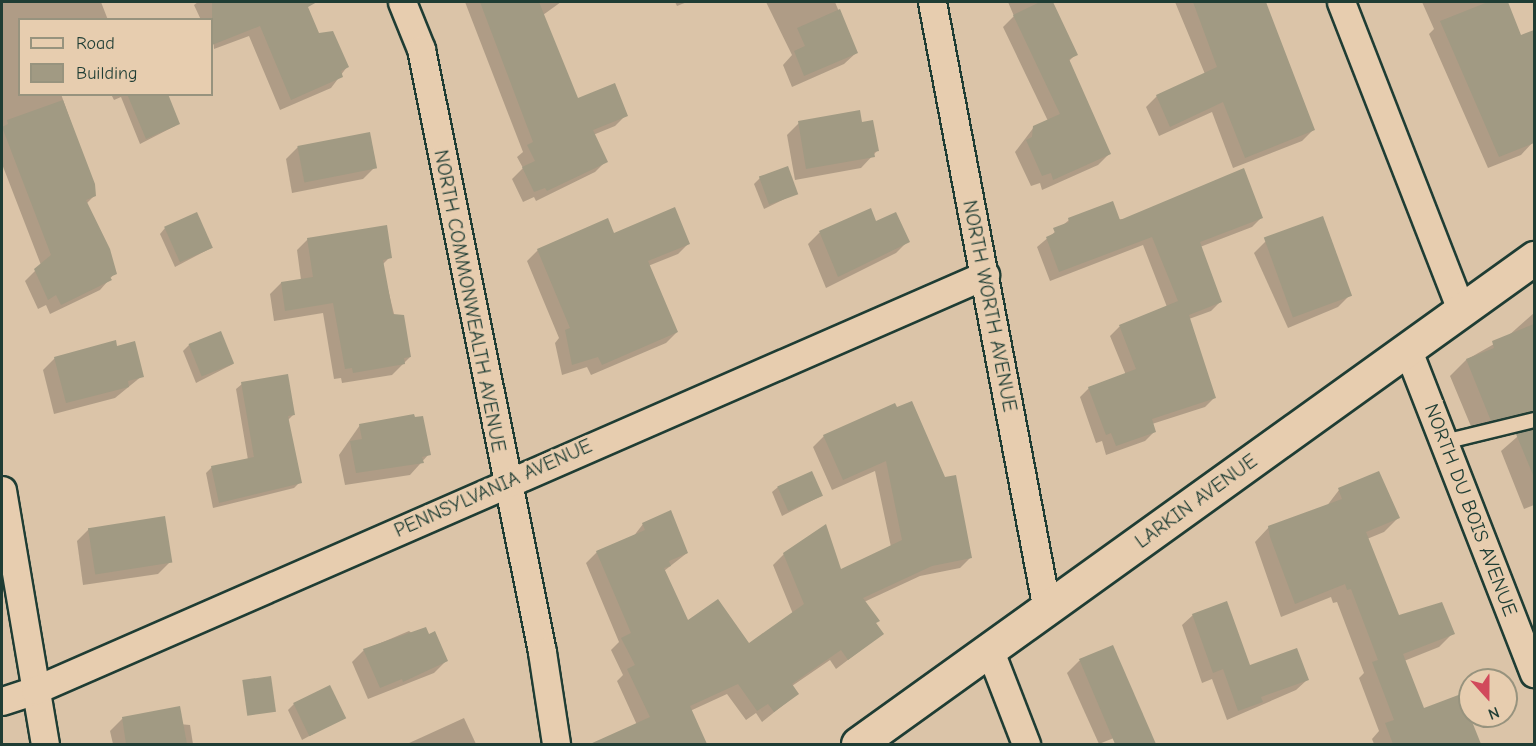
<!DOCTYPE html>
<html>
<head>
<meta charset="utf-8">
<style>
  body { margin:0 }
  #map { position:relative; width:1536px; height:746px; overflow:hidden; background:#dbc4a8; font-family:"Comic Neue",sans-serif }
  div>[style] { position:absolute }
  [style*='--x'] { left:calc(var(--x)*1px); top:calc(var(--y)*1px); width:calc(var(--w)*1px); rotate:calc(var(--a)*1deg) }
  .shadow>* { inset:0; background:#0003 }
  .building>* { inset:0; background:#a19a83; transform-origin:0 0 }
  .roads { filter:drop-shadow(2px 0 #1f3d34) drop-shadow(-2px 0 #1f3d34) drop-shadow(0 2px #1f3d34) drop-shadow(0 -2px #1f3d34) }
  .service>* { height:14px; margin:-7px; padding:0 7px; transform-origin:7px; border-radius:7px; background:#e7cdaf }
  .minor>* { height:27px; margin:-13.5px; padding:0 13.5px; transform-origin:13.5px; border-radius:13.5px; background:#e7cdaf }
  .secondary>* { height:33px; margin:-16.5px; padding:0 16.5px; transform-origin:16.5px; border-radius:16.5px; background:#e7cdaf }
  span { translate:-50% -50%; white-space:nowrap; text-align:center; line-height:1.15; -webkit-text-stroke:6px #e7cdaf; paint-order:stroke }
  .street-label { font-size:20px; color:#1f3d34 }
  .frame { position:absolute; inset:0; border:3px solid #1f3d34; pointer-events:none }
  .legend { position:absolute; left:18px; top:18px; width:195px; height:78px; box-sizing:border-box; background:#e7cdaf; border:2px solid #97937e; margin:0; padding:8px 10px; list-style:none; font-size:18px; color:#1f3d34 }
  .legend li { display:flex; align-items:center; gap:12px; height:30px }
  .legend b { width:30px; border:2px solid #97937e }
  .north { position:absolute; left:1458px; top:668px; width:60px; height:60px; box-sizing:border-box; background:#e7cdaf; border:2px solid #97937e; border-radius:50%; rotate:159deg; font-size:16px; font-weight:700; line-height:24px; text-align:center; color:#1f3d34 }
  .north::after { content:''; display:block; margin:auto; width:21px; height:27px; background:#d1495b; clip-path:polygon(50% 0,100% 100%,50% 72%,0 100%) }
</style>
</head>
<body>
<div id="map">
  <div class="shadow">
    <i style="clip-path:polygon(2px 2px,101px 2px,108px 20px,20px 20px,20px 94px,61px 94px,93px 185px,94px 196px,86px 204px,115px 273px,100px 290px,50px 314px,46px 305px,38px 309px,25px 281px,41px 265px,2px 164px)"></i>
    <i style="clip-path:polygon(198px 2px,304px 2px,318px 35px,347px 67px,331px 88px,280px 110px,249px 36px,214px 49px,212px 20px,201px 20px,194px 5px)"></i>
    <i style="clip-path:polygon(465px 2px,561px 2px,543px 15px,577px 100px,626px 115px,615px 126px,593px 135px,606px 161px,595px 172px,536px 201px,534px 197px,523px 202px,512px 179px,523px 168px,517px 157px,523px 152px)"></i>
    <i style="clip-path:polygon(675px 2px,687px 2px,677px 6px)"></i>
    <i style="clip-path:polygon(766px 2px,835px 2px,856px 53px,844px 64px,792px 87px,783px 65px,792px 55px)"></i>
    <i style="clip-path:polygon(1008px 2px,1051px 2px,1076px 54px,1068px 62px,1109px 154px,1098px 165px,1042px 190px,1040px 183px,1031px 186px,1015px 152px,1034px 127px,1048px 121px,1003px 27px,1014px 16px)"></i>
    <i style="clip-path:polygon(1175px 2px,1264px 2px,1313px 130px,1302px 141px,1233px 168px,1212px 112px,1159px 136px,1146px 107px,1157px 96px,1205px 74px)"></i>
    <i style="clip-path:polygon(1422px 2px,1507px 2px,1520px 37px,1534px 31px,1534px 141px,1521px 155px,1488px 168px,1429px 34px,1434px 29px)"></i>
    <i style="clip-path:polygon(111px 94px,162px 94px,175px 126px,140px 144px,121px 97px,114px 100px)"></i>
    <i style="clip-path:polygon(799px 123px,861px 123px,877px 151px,861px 168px,795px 180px,787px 135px)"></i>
    <i style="clip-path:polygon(298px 147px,375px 167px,363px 179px,292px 193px,286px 159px)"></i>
    <i style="clip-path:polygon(760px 178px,797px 193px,764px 209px,754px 184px)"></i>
    <i style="clip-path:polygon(870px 210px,875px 223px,908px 241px,896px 253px,826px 288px,808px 244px,819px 233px)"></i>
    <i style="clip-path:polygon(1262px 217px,1252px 227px,1200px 247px,1220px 302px,1211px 311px,1189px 319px,1214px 398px,1205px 407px,1152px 424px,1155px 431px,1145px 441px,1106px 455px,1102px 441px,1096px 443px,1080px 397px,1089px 388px,1126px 375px,1110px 336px,1119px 327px,1167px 307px,1143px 245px,1050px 281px,1037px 247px,1069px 220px)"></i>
    <i style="clip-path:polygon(1322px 218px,1350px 295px,1338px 307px,1288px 328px,1254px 253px,1266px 241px)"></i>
    <i style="clip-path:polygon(165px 228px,211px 248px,175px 267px,160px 234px)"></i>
    <i style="clip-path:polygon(613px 235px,689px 243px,678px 254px,648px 266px,677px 332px,666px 343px,591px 375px,587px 367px,562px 375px,555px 343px,559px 338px,527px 261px,538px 250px)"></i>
    <i style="clip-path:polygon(308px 239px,390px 257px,382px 265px,395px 318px,410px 357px,392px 375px,342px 383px,341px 378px,334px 379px,323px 313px,274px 321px,270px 294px,281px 283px,301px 280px,297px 250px)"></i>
    <i style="clip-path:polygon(1534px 313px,1534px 505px,1524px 509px,1501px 451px,1525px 430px,1515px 427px,1475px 436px,1450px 376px,1466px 360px,1508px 336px)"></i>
    <i style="clip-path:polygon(189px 345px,233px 364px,196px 383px,183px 351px)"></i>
    <i style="clip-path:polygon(116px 347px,142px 376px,115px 398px,54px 414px,43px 370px,55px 358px)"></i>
    <i style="clip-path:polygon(242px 384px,294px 414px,287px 421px,300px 482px,294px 488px,213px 508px,206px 473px,212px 467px,248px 460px,236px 389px)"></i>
    <i style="clip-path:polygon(895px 405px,971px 557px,960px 568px,920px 576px,864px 602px,882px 634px,836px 669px,830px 660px,792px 686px,797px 694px,762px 722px,756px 713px,746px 720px,727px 694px,690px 711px,705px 744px,621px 744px,619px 739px,637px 725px,617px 681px,623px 675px,611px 650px,619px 642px,586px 563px,597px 552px,633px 537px,643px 524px,687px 553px,664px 571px,688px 622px,748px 645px,793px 614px,773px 565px,784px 554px,841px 571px,891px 547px,875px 471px,832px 490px,813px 447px,824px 436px)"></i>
    <i style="clip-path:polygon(360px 425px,429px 454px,410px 475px,345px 485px,339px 455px)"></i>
    <i style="clip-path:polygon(778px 487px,821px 496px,782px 516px,772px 492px)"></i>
    <i style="clip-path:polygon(1339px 490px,1398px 518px,1384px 532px,1367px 539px,1398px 617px,1453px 633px,1439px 647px,1404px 661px,1423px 710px,1478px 742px,1476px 744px,1374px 744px,1372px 739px,1379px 731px,1359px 678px,1364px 673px,1337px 602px,1333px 603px,1331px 597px,1281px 617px,1255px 542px,1269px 527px,1326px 507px)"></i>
    <i style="clip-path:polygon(89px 529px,170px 562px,158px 574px,83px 585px,77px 541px)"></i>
    <i style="clip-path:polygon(1193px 615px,1249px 667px,1307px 680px,1296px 690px,1227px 720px,1212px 679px,1202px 683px,1182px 625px)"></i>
    <i style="clip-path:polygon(409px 631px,446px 661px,434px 673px,368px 699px,352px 662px,364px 650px)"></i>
    <i style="clip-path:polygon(1112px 647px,1131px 731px,1099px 744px,1067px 673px,1079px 661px)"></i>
    <i style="clip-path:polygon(294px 704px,344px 717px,302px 740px,288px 710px)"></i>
    <i style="clip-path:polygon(464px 718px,476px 744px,407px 744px)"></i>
    <i style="clip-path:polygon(122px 719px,190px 725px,193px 744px,113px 744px,110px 731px)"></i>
  </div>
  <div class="building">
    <i style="clip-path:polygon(212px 2px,317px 2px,308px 7px,319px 33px,333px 31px,349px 67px,341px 71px,343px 77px,291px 100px,260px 26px,212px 45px)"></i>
    <i style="clip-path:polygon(480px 2px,539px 2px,578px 98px,615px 83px,628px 116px,593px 130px,608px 162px,547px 191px,545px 188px,534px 192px,522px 167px,535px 161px,527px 145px,533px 142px)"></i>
    <i style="clip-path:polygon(1040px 2px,1053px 2px,1078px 55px,1069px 59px,1111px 154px,1053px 180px,1051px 173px,1042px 176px,1026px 140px,1032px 137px,1033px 126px,1060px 114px,1013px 15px)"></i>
    <i style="clip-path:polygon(1193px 2px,1266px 2px,1315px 130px,1245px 158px,1223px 102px,1170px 127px,1156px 95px,1217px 67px)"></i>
    <i style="clip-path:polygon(1488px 2px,1508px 2px,1521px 35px,1534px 30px,1534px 143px,1499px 157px,1440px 21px)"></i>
    <i style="clip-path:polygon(840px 9px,858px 53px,804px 76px,794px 51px,805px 46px,797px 28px)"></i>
    <i style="clip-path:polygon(127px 94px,168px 94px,180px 124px,146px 139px)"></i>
    <i style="clip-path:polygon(63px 100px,95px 184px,96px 196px,86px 200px,110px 249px,117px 274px,110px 277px,112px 280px,61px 305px,56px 295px,48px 300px,34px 269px,51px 255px,2px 127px,8px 124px,7px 120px)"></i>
    <i style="clip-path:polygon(860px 110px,862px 122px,873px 120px,879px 151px,874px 152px,875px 157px,806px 169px,798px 121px)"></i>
    <i style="left:370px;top:132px;width:37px;height:74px;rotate:79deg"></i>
    <i style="left:788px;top:166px;width:30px;height:31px;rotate:70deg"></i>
    <i style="clip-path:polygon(1244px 168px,1263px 218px,1200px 242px,1222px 302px,1189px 315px,1216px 398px,1152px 419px,1156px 432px,1116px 446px,1111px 433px,1106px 435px,1088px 387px,1136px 369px,1119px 325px,1178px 301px,1152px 237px,1059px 272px,1046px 237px,1055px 233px,1053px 228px,1069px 222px,1068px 218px,1113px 201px,1120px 220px)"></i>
    <i style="clip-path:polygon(675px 207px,690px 244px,648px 261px,678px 332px,602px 365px,598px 357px,572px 365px,565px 330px,570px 328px,537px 249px,608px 218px,614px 233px)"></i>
    <i style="clip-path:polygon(871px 208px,876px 221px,896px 212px,910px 242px,838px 277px,819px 231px)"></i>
    <i style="left:197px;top:212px;width:39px;height:36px;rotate:66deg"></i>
    <i style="left:1323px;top:216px;width:85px;height:63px;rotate:70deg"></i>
    <i style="clip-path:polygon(387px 225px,392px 258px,383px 260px,393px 314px,404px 315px,411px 357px,404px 358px,405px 364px,353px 373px,352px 368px,345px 369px,333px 303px,285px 311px,281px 282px,313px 277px,307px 238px)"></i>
    <i style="clip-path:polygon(1534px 324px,1534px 411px,1491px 421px,1466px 359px,1494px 348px,1492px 341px)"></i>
    <i style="left:221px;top:331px;width:35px;height:35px;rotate:68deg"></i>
    <i style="clip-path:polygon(116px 340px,117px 346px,135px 341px,144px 377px,128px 381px,129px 387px,66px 403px,54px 357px)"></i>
    <i style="clip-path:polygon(288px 374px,295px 415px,288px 416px,302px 483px,219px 503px,211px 466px,254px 457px,241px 382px)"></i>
    <i style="clip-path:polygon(912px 401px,945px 477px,956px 475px,972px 558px,932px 566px,863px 598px,880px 621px,876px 623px,884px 634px,848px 660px,841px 650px,792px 684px,799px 694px,774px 712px,768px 704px,757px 711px,738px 684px,690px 706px,707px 744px,590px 744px,650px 717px,627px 669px,635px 665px,621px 638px,631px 633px,596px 551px,645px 530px,642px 523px,671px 510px,688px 553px,669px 561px,671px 566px,664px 568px,688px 620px,718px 599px,749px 643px,804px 604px,783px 553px,826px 524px,841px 569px,902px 540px,886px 461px,843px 480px,823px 435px,895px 403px,897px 407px)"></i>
    <i style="clip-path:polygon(414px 414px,415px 417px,423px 416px,431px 455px,422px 457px,424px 463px,356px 473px,350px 441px,362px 439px,359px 424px)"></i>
    <i style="clip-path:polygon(1534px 429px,1534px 475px,1533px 475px,1516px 434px)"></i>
    <i style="left:812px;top:471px;width:27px;height:38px;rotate:66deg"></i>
    <i style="clip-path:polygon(1379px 471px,1400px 518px,1366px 532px,1399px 615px,1442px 602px,1455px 634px,1403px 654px,1424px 708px,1461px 694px,1481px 744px,1393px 744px,1385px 723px,1394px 720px,1372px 662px,1378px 660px,1351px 589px,1347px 590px,1345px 584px,1295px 604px,1270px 537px,1268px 526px,1342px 499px,1338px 488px)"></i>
    <i style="left:165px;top:516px;width:47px;height:78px;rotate:81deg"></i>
    <i style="clip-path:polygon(1227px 601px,1250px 665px,1297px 648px,1309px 680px,1261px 697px,1263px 702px,1238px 711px,1223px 669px,1213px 673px,1192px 614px)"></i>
    <i style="clip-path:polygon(426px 627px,429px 634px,435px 631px,448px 661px,403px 682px,402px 679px,380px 688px,363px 649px)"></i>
    <i style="clip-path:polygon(1113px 645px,1156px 744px,1115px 744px,1079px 659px)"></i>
    <i style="left:271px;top:676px;width:36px;height:29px;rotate:82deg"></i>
    <i style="left:330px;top:685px;width:37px;height:41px;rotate:64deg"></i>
    <i style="clip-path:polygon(180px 706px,187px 744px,126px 744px,122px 717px)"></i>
  </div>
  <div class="roads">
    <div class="service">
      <i style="--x:1444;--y:442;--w:93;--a:-13.7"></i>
    </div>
    <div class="minor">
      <i style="--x:402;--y:2;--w:51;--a:68"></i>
      <i style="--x:421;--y:49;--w:615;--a:78.65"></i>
      <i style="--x:542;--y:652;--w:93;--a:81.3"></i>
      <i style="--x:932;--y:2;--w:619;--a:79.29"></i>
      <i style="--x:1341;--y:2;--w:331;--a:68.7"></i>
      <i style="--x:1407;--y:348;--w:349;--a:68.7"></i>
      <i style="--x:2;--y:490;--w:258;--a:80.4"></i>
      <i style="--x:990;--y:651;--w:100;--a:68.8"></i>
      <i style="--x:2;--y:701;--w:35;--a:-18"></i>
      <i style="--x:35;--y:690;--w:1037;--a:-23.6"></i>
    </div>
    <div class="secondary">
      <i style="--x:858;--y:744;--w:833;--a:-35.71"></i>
    </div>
  </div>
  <div class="street-label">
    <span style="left:470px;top:301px;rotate:79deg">NORTH COMMONWEALTH AVENUE</span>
    <span style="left:990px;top:306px;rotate:79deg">NORTH WORTH AVENUE</span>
    <span style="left:493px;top:488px;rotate:-24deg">PENNSYLVANIA AVENUE</span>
    <span style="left:1196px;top:501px;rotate:-36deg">LARKIN AVENUE</span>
    <span style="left:1471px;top:510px;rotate:69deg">NORTH DU BOIS AVENUE</span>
  </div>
  <div class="frame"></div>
  <ul class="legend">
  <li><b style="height:8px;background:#e7cdaf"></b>Road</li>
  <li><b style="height:16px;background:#a19a83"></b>Building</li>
  </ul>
  <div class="north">N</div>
</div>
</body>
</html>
